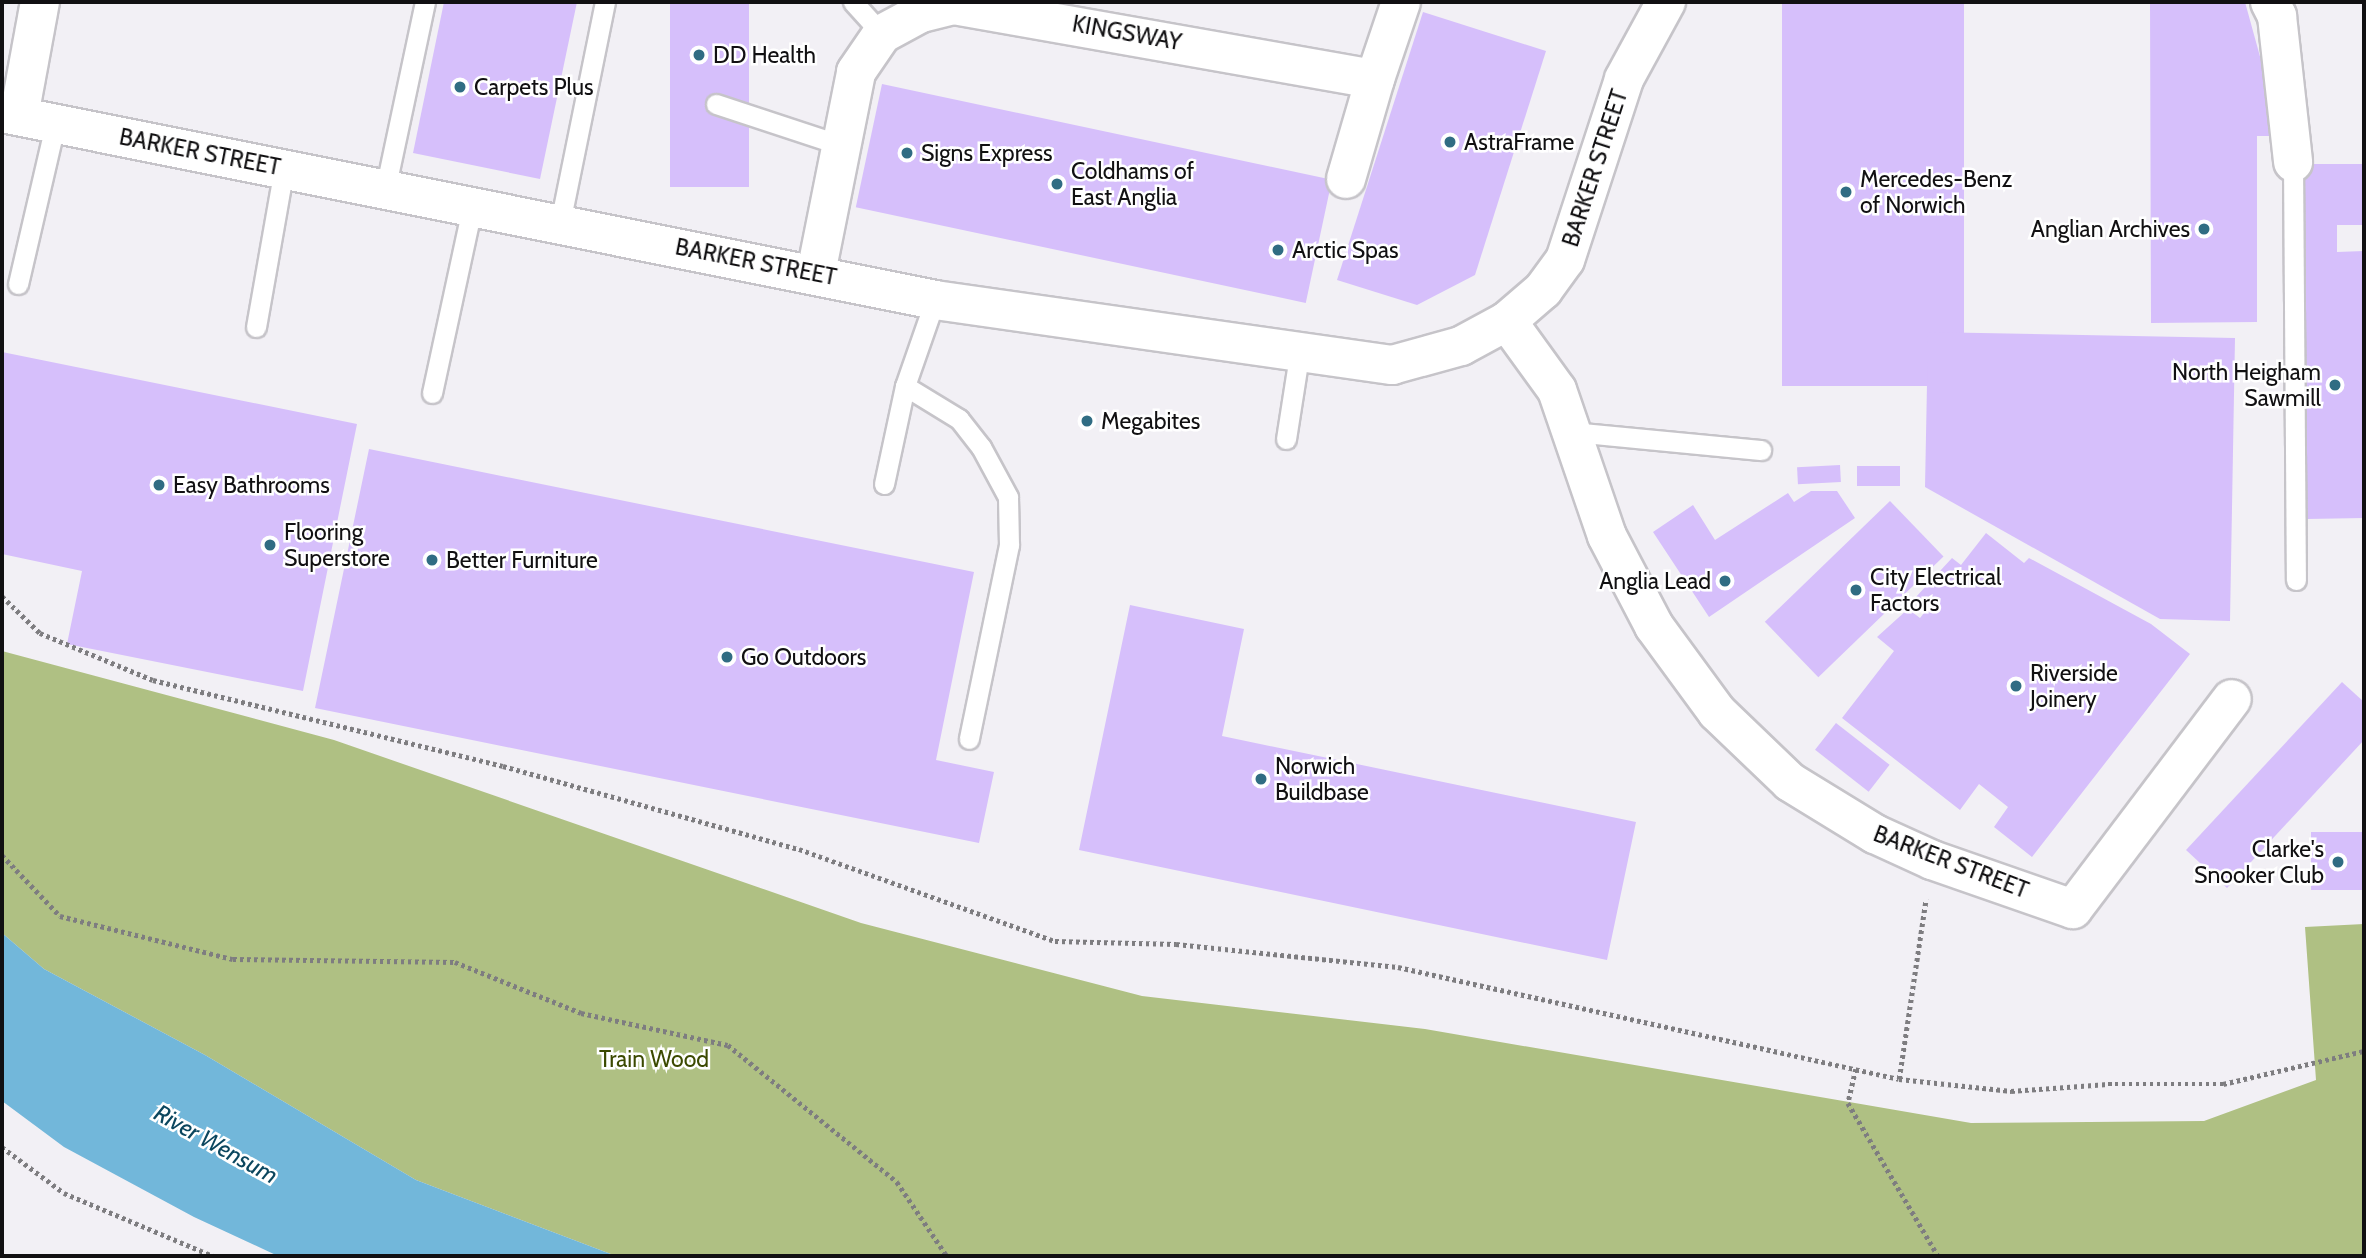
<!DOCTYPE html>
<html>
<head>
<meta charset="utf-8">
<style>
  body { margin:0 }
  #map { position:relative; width:2366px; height:1258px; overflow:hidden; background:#f2f0f5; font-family:Cabin,sans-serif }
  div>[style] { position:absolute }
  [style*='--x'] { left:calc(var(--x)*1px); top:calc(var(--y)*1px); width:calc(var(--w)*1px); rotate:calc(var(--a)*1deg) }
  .forest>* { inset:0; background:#afc083 }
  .water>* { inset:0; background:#72b7da }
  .building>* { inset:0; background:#d6bffb; transform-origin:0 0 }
  .path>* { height:4.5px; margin-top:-2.25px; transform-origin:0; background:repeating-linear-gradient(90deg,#7e7d80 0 3.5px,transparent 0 7px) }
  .roads { filter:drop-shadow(2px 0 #c6c4c9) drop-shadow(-2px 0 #c6c4c9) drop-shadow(0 2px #c6c4c9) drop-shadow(0 -2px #c6c4c9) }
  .service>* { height:19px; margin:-9.5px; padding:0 9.5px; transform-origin:9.5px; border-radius:9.5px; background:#fff }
  .minor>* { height:38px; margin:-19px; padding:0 19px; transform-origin:19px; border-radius:19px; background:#fff }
  .dots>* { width:19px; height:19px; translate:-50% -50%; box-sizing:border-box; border:4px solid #fff; border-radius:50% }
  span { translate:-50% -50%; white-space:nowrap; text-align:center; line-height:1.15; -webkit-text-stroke:5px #fff; paint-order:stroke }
  .street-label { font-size:23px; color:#111012 }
  .poi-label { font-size:23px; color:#111012 }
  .left { translate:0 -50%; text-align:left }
  .right { translate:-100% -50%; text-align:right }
  .park-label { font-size:23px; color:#3b4900 }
  .water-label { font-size:24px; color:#0b465e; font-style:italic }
  .frame { position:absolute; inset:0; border:4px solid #111012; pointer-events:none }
</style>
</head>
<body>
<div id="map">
  <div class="forest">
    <i style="clip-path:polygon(2px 651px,334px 740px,861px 923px,1142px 996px,1425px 1029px,1971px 1123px,2204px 1121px,2316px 1080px,2305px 927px,2364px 924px,2364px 1256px,616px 1256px,416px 1180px,205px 1055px,44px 969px,2px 933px)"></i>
  </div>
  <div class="water">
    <i style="clip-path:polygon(2px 933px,44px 969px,205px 1055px,416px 1180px,616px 1256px,278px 1256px,194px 1217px,64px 1147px,2px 1101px)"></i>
  </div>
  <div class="building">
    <i style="clip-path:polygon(444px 2px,577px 2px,540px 179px,413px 153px)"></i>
    <i style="left:670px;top:2px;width:79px;height:185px"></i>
    <i style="left:1782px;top:2px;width:182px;height:384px"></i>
    <i style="clip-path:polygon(2150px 2px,2245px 2px,2278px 122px,2278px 136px,2257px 136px,2257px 322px,2151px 323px)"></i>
    <i style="clip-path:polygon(1423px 12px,1546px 51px,1475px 275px,1417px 305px,1337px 280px)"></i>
    <i style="left:882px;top:84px;width:460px;height:126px;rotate:12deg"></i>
    <i style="clip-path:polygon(2304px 164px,2364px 164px,2364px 225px,2337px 225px,2337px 252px,2364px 251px,2364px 518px,2307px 519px)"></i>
    <i style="clip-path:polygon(1928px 332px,2235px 338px,2230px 621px,2160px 619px,1925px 487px)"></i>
    <i style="clip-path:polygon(2px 352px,357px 424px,303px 691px,67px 644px,82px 571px,2px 554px)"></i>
    <i style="clip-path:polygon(369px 449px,974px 572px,936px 760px,994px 772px,979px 843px,315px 708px)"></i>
    <i style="left:1840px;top:465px;width:17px;height:43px;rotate:87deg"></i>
    <i style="left:1900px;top:466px;width:20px;height:43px;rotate:90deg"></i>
    <i style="clip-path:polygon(1811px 491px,1837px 491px,1855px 518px,1709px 617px,1653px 532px,1693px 505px,1715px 540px,1788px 493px,1794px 502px)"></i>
    <i style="left:1890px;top:501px;width:77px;height:174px;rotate:46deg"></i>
    <i style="clip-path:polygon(1986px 533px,2024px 563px,2029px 558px,2151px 624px,2190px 654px,2032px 857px,1994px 827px,2008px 807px,1979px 784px,1960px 810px,1842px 718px,1894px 651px,1877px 637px,1908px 609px,1920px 618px,1928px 608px,1915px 598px,1952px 558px,1961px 565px)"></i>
    <i style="clip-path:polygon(1130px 605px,1244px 629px,1222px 736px,1636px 822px,1607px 960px,1079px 850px)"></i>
    <i style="clip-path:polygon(2342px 682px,2364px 702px,2364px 740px,2227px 888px,2186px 850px)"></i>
    <i style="left:1836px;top:723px;width:68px;height:34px;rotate:38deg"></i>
    <i style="left:2364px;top:832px;width:58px;height:53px;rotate:90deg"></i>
  </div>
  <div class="path">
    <i style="--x:2;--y:596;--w:53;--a:44.2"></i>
    <i style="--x:40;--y:633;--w:122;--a:22.6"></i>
    <i style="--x:153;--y:680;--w:360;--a:13.8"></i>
    <i style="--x:503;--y:766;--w:307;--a:15.7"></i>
    <i style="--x:799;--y:849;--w:272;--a:19.8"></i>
    <i style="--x:1055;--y:941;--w:121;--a:1.4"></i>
    <i style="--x:1176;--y:944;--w:223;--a:5.9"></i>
    <i style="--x:1398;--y:967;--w:513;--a:12.6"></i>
    <i style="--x:1899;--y:1079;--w:113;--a:6.1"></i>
    <i style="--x:2011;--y:1091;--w:97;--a:-4.1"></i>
    <i style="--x:2108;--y:1084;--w:115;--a:0"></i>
    <i style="--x:2223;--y:1084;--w:145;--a:-13.2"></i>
    <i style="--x:2;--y:855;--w:84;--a:46.4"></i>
    <i style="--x:60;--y:916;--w:178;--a:14"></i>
    <i style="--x:233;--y:959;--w:222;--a:0.8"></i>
    <i style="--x:455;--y:962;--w:136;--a:22"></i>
    <i style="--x:581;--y:1013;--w:150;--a:12.3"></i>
    <i style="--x:728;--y:1045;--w:218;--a:39"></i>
    <i style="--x:897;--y:1182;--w:89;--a:56"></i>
    <i style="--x:1856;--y:1069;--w:35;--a:103"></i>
    <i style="--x:1848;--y:1103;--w:178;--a:59.5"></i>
    <i style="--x:1899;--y:1079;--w:182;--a:-81.5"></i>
    <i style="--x:2;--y:1147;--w:77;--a:36.6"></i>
    <i style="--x:64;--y:1193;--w:162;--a:22.9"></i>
  </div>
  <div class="roads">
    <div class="service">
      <i style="--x:853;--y:2;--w:43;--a:47.8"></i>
      <i style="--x:716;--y:104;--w:132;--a:18.2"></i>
      <i style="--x:2293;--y:162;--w:418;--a:89.6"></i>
      <i style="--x:385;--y:190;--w:192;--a:-78"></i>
      <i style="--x:560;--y:223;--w:226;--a:-78.5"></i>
      <i style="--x:18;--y:284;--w:163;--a:-76.9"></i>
      <i style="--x:256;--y:327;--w:161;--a:-80"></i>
      <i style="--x:905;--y:386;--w:63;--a:31.4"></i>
      <i style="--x:959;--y:419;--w:36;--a:52"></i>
      <i style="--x:981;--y:447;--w:57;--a:61.6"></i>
      <i style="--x:1008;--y:497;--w:48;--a:88.8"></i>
      <i style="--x:1009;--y:545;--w:198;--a:101.7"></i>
      <i style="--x:432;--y:393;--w:189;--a:-77.8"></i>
      <i style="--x:1573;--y:432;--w:189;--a:5.5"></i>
      <i style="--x:1286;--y:439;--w:84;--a:-81.1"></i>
      <i style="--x:884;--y:484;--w:100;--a:-77.9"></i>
      <i style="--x:905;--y:386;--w:91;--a:-70.8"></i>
    </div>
    <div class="minor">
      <i style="--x:2270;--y:2;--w:16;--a:63"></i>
      <i style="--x:2277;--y:16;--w:147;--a:83.7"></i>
      <i style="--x:1375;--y:79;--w:81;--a:-71.3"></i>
      <i style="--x:2;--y:113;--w:952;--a:11.33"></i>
      <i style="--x:935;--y:300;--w:462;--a:8.1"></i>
      <i style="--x:1392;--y:365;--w:72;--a:-15.4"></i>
      <i style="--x:1461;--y:346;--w:52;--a:-28.5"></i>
      <i style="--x:1507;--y:321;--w:48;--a:-40.7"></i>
      <i style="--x:1543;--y:290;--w:37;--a:-54"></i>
      <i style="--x:1565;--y:260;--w:190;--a:-71.9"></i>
      <i style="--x:1624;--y:79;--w:88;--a:-61.4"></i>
      <i style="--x:19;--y:116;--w:116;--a:-79.6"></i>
      <i style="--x:816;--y:273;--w:205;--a:-78.7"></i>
      <i style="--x:856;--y:72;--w:46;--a:-55.6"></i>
      <i style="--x:882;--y:34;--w:44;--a:-28.3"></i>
      <i style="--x:921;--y:13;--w:34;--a:-14"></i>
      <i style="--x:954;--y:5;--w:427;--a:10"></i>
      <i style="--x:1375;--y:79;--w:104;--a:106.2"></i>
      <i style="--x:1507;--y:321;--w:85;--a:54.1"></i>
      <i style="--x:1557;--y:390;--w:154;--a:71.1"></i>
      <i style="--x:1607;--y:536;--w:102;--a:62.4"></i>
      <i style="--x:1654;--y:626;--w:107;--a:53.8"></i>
      <i style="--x:1717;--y:712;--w:101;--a:43.8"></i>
      <i style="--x:1790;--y:782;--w:100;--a:31.5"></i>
      <i style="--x:1875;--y:834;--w:63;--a:24.5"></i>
      <i style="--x:1932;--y:860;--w:149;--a:19.2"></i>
      <i style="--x:2073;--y:909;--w:263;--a:-52.9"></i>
    </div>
  </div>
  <div class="dots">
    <i style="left:699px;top:55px;background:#306c83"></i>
    <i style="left:460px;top:87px;background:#306c83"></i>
    <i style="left:1450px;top:142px;background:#306c83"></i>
    <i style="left:907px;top:153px;background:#306c83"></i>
    <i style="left:1057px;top:184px;background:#306c83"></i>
    <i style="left:1846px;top:192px;background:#306c83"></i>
    <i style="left:2204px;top:229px;background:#306c83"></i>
    <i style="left:1278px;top:250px;background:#306c83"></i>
    <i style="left:2335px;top:385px;background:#306c83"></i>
    <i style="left:1087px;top:421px;background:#306c83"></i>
    <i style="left:159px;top:485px;background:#306c83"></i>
    <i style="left:270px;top:545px;background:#306c83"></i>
    <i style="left:432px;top:560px;background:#306c83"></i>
    <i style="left:1725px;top:581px;background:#306c83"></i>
    <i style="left:1856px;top:590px;background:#306c83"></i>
    <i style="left:727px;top:657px;background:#306c83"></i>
    <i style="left:2016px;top:686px;background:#306c83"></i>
    <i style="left:1261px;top:779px;background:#306c83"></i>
    <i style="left:2338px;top:862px;background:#306c83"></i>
  </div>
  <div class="street-label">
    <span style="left:1127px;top:33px;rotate:10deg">KINGSWAY</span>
    <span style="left:200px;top:152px;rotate:11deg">BARKER STREET</span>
    <span style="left:1595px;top:168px;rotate:-72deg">BARKER STREET</span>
    <span style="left:756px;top:262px;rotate:11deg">BARKER STREET</span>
    <span style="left:1951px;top:862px;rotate:21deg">BARKER STREET</span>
  </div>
  <div class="poi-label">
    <span class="left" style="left:713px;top:55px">DD Health</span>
    <span class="left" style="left:474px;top:87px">Carpets Plus</span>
    <span class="left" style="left:1464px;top:142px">AstraFrame</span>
    <span class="left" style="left:921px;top:153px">Signs Express</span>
    <span class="left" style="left:1071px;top:184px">Coldhams of<br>East Anglia</span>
    <span class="left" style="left:1860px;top:192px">Mercedes-Benz<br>of Norwich</span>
    <span class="right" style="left:2190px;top:229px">Anglian Archives</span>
    <span class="left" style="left:1292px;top:250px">Arctic Spas</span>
    <span class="right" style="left:2321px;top:385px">North Heigham<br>Sawmill</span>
    <span class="left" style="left:1101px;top:421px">Megabites</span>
    <span class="left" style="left:173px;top:485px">Easy Bathrooms</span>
    <span class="left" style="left:284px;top:545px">Flooring<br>Superstore</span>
    <span class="left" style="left:446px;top:560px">Better Furniture</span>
    <span class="left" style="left:1870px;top:590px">City Electrical<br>Factors</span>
    <span class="right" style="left:1711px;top:581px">Anglia Lead</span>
    <span class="left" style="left:741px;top:657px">Go Outdoors</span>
    <span class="left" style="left:2030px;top:686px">Riverside<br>Joinery</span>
    <span class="left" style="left:1275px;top:779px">Norwich<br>Buildbase</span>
    <span class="right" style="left:2324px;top:862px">Clarke's<br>Snooker Club</span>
  </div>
  <div class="park-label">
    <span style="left:654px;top:1059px">Train Wood</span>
  </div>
  <div class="water-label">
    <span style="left:216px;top:1144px;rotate:29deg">River Wensum</span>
  </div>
  <div class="frame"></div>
</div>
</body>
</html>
